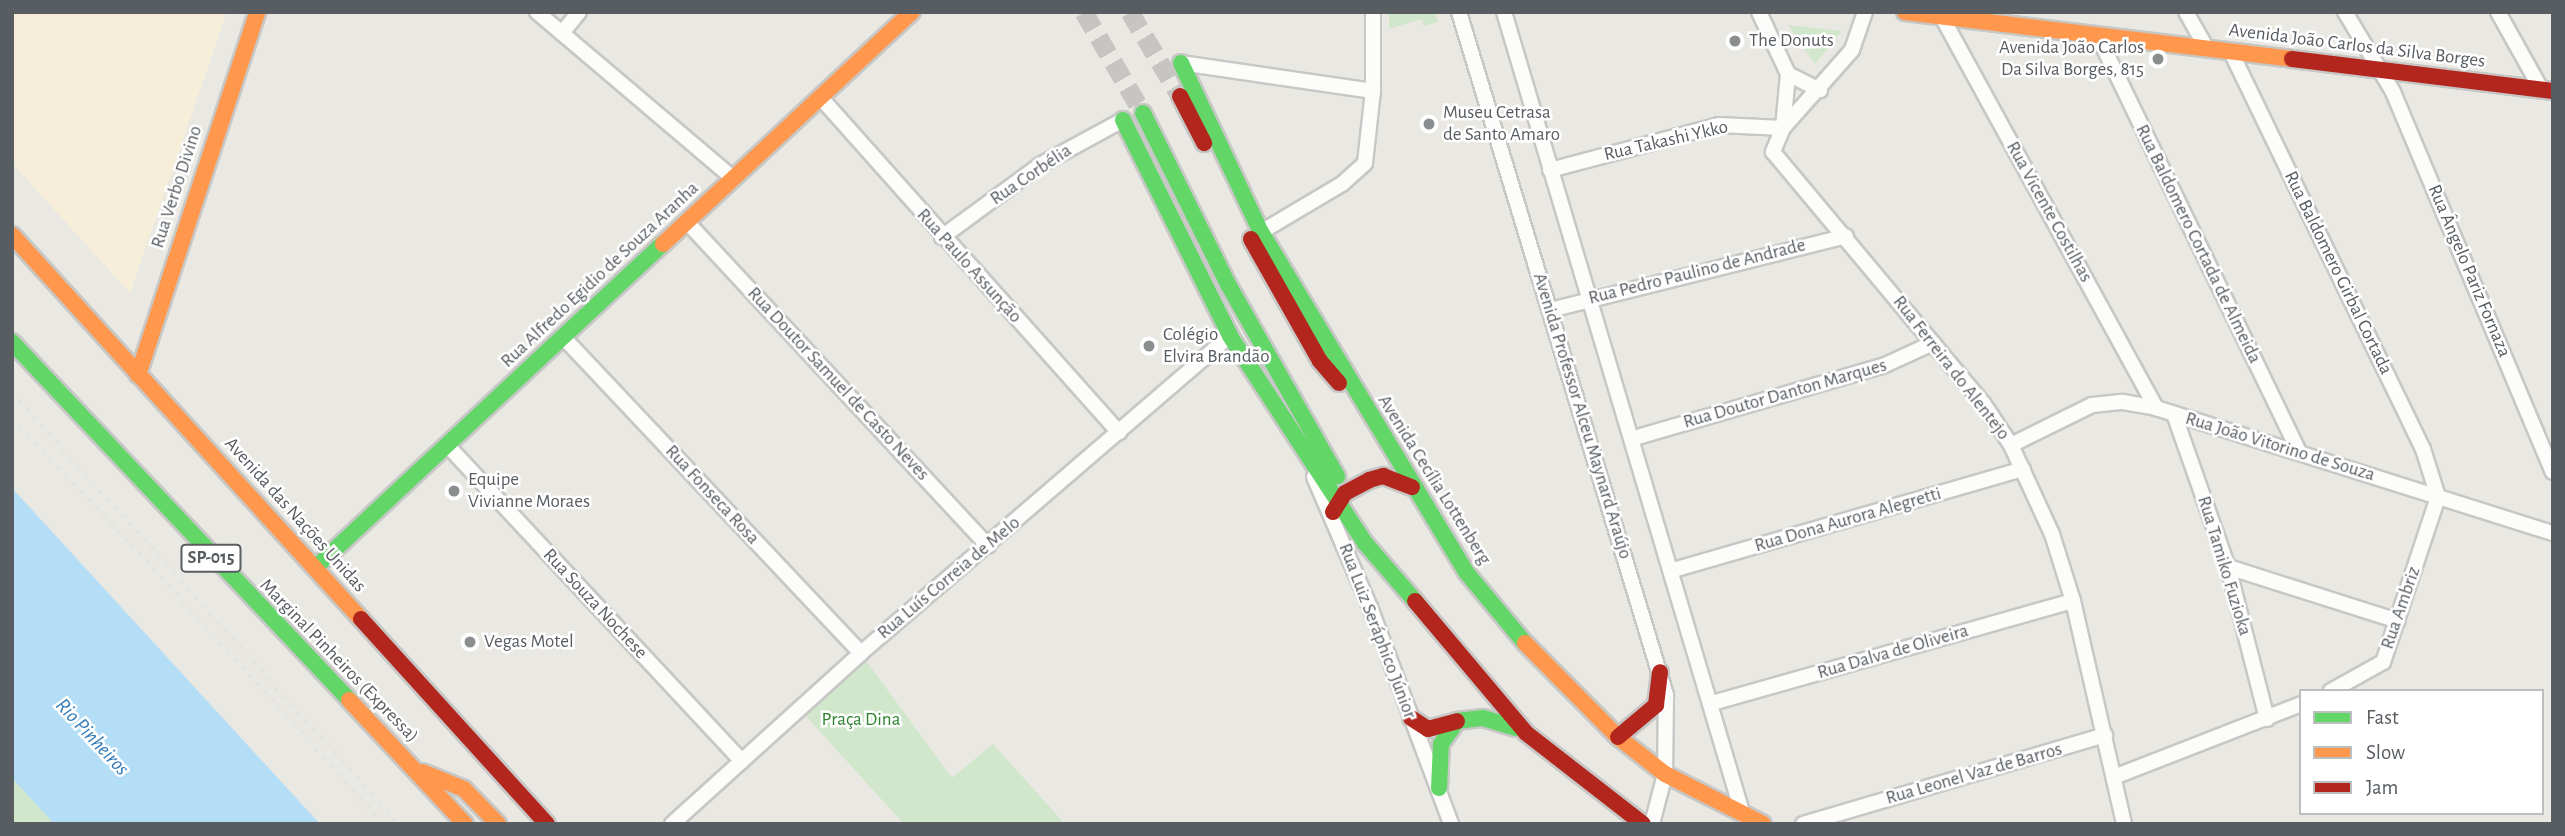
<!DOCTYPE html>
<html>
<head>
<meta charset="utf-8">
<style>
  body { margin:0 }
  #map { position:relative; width:2565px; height:836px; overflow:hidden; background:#eae8e2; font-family:"Alegreya Sans",sans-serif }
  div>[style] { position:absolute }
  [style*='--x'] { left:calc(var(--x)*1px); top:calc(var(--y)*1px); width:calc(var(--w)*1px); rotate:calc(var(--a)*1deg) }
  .commercial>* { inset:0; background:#f6eed9 }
  .green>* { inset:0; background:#d0e7cb }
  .water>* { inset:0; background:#b4def6 }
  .secondary-tunnel>* { height:19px; margin-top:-9.5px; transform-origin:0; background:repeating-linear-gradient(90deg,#c6c5c2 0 19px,transparent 0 29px) }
  .roads { filter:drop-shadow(2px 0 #c7c7c6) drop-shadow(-2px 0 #c7c7c6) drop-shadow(0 2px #c7c7c6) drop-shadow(0 -2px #c7c7c6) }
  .street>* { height:14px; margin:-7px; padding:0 7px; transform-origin:7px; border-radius:7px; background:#fcfcfb }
  .fast>* { height:16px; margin:-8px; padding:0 8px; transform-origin:8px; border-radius:8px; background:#63d668 }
  .slow>* { height:16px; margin:-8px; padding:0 8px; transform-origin:8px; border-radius:8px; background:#ff974d }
  .jam>* { height:16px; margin:-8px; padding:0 8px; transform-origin:8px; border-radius:8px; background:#b3261e }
  .rail>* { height:4.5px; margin-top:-2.25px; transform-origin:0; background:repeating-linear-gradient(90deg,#e2e2e1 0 2px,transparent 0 11px) }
  .dots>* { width:19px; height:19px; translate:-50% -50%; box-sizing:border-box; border:4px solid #fff; border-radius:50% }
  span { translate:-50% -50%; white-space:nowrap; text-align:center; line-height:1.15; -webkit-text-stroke:5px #fff; paint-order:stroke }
  .shield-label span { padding:2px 5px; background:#fff; border:2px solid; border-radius:5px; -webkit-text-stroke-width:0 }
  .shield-label { font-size:18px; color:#585d62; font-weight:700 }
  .poi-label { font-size:19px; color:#585d62 }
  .left { translate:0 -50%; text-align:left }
  .right { translate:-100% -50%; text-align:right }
  .street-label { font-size:19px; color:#585d62 }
  .park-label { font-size:19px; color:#2e842e }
  .water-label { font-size:21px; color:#337bb8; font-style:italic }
  .frame { position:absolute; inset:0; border:14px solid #585d62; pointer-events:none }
  .legend { position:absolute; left:2299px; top:689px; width:245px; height:126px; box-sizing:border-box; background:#fff; border:2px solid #bcbec0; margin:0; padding:9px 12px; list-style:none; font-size:21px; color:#585d62 }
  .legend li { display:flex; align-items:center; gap:14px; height:35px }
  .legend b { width:35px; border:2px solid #bcbec0 }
</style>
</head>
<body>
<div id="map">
  <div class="commercial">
    <i style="clip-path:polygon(12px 12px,227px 12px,130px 293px,12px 163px)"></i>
  </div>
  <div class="green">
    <i style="clip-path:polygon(1389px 12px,1435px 12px,1438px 22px,1424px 26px,1422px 19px,1389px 29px)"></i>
    <i style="clip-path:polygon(1788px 25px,1842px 31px,1815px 64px)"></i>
    <i style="clip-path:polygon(864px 658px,952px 778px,993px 744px,1065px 824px,904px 824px,803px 713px)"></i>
    <i style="clip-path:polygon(12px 778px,54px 824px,12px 824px)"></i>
  </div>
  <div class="water">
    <i style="clip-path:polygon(12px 488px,320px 824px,54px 824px,12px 778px)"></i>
  </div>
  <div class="secondary-tunnel">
    <i style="--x:1084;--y:12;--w:117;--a:59.7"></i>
    <i style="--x:1130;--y:12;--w:98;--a:59.2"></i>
  </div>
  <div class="roads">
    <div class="street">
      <i style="--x:537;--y:12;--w:258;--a:40.3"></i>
      <i style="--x:1459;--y:12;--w:714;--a:73.14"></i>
      <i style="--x:1666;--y:695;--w:79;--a:90.7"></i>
      <i style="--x:1665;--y:774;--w:52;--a:104.6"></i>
      <i style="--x:1504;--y:12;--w:838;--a:73.43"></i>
      <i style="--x:1759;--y:12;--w:68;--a:64.9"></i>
      <i style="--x:1788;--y:74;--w:54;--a:95.3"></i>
      <i style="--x:1865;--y:12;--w:40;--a:108.9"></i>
      <i style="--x:1852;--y:50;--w:104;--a:131.5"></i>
      <i style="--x:1783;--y:128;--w:26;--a:113"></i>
      <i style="--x:1773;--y:152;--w:327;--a:50.1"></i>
      <i style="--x:1983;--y:403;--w:50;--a:56.3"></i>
      <i style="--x:2011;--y:445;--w:98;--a:65.3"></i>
      <i style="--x:2052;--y:534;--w:70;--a:72.6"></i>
      <i style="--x:2073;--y:601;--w:229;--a:77.1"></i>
      <i style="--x:2186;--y:12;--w:43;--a:60.4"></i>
      <i style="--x:2345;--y:12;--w:93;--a:59"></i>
      <i style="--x:2393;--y:92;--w:412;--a:67.2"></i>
      <i style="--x:2498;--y:12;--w:88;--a:60.8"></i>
      <i style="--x:1942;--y:17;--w:446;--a:61.3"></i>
      <i style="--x:562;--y:33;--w:27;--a:-51"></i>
      <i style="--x:2098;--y:36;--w:462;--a:64.2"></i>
      <i style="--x:2231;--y:52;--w:441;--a:64.2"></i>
      <i style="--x:2423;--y:449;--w:50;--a:72.6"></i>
      <i style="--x:2438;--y:497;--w:174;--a:108.4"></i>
      <i style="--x:2383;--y:662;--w:60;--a:150.9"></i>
      <i style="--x:1181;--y:63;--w:194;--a:8.3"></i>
      <i style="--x:1788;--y:74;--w:36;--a:27"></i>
      <i style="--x:821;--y:98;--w:448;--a:48.3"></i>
      <i style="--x:1550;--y:170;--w:175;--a:-14.9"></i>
      <i style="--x:1719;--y:125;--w:64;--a:2.7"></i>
      <i style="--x:687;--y:222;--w:442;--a:47.1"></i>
      <i style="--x:1261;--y:232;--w:94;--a:-30.7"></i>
      <i style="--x:1342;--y:184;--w:31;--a:-42"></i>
      <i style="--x:1365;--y:163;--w:72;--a:-83.7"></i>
      <i style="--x:1373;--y:91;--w:79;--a:-90"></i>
      <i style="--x:942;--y:237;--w:122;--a:-36.3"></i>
      <i style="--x:1040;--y:165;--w:94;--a:-28.5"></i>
      <i style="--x:1550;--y:310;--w:305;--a:-14"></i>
      <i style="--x:564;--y:338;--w:433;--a:46.7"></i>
      <i style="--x:2174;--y:414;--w:162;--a:70.6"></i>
      <i style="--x:2228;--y:567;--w:157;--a:75.6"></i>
      <i style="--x:1634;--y:438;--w:261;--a:-16.2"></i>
      <i style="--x:1885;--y:365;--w:53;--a:-24.6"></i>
      <i style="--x:2011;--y:445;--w:90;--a:-26.3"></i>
      <i style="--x:2092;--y:405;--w:31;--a:-6"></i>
      <i style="--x:2123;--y:402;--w:34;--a:10"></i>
      <i style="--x:2156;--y:408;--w:416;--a:17.5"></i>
      <i style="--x:448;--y:446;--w:431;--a:47"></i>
      <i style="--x:1314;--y:477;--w:142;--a:66.7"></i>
      <i style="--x:1370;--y:607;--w:232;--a:69.5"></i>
      <i style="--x:2228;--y:567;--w:178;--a:17.6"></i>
      <i style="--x:1673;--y:570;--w:364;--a:-16.1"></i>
      <i style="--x:1712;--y:703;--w:375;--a:-15.8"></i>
      <i style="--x:2114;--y:777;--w:201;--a:-21.3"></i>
      <i style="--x:672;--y:824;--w:255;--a:-42.1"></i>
      <i style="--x:861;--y:653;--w:486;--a:-40.7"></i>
      <i style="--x:1803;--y:824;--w:315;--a:-16.4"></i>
    </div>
    <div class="fast">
      <i style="--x:1181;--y:63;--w:187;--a:64.7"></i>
      <i style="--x:1261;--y:232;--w:397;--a:58.9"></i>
      <i style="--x:1466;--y:572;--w:92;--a:50.3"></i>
      <i style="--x:1143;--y:113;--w:193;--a:63.6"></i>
      <i style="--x:1229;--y:286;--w:219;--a:60.4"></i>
      <i style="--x:1123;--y:120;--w:241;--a:63.6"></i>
      <i style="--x:1230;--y:336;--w:247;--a:56.9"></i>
      <i style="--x:1365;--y:543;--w:77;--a:49.2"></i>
      <i style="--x:12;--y:342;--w:492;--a:46.7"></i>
      <i style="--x:315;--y:568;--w:475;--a:-43"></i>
      <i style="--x:1439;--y:788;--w:44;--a:-87.4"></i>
      <i style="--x:1441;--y:744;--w:28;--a:-55"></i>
      <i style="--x:1457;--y:721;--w:26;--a:-7"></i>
      <i style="--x:1483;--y:718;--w:34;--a:17"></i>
    </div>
    <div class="slow">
      <i style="--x:1905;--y:12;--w:390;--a:6.9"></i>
      <i style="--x:12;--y:235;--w:519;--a:47.73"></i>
      <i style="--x:663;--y:244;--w:340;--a:-43"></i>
      <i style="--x:138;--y:375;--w:382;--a:-71.8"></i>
      <i style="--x:1525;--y:643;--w:132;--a:45.3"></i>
      <i style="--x:1618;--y:737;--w:60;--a:38.2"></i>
      <i style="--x:1665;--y:774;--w:110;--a:27"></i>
      <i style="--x:349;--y:700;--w:170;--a:46.9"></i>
      <i style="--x:422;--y:772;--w:45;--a:22"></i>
      <i style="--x:464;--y:789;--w:49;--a:45.8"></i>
    </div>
    <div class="jam">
      <i style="--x:2292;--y:59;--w:263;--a:7"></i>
      <i style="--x:1180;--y:96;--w:53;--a:62.9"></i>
      <i style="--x:1251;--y:239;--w:140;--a:60.5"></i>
      <i style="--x:1320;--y:361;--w:29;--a:49"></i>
      <i style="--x:1333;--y:512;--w:22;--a:-58"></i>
      <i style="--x:1345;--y:493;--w:27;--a:-28"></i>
      <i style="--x:1369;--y:480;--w:15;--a:-16"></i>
      <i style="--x:1383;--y:476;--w:31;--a:21"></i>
      <i style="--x:1415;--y:601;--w:172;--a:49.9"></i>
      <i style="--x:1526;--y:733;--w:148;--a:37.9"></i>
      <i style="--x:361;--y:619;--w:277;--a:47.8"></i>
      <i style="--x:1411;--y:718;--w:20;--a:33"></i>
      <i style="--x:1428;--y:729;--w:30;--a:-15"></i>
      <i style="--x:1618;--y:737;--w:50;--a:-40.1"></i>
      <i style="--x:1656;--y:705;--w:33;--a:-83"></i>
    </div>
  </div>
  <div class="rail">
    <i style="--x:12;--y:392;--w:580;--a:48.14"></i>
    <i style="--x:12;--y:420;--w:173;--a:45.9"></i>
    <i style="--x:132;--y:544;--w:377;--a:48"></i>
  </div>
  <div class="dots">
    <i style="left:1735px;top:41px;background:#8b8e8f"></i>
    <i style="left:2158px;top:59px;background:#8b8e8f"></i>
    <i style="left:1429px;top:124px;background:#8b8e8f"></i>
    <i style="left:1149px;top:346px;background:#8b8e8f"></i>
    <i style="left:454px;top:491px;background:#8b8e8f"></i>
    <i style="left:470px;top:642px;background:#8b8e8f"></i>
  </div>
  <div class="shield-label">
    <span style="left:211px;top:558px">SP-015</span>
  </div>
  <div class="poi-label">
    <span class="left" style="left:1749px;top:41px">The Donuts</span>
    <span class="right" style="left:2144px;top:59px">Avenida João Carlos<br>Da Silva Borges, 815</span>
    <span class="left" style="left:1443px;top:124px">Museu Cetrasa<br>de Santo Amaro</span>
    <span class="left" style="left:1163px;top:346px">Colégio<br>Elvira Brandão</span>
    <span class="left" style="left:468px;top:491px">Equipe<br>Vivianne Moraes</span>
    <span class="left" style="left:484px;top:642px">Vegas Motel</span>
  </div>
  <div class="street-label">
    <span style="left:2357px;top:46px;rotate:7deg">Avenida João Carlos da Silva Borges</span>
    <span style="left:1666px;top:141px;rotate:-13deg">Rua Takashi Ykko</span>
    <span style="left:1031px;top:175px;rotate:-34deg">Rua Corbélia</span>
    <span style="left:177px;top:187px;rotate:-72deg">Rua Verbo Divino</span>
    <span style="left:2049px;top:212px;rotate:61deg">Rua Vicente Costilhas</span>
    <span style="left:2198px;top:244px;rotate:64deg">Rua Baldomero Cortada de Almeida</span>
    <span style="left:969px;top:266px;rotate:48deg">Rua Paulo Assunção</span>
    <span style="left:2469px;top:271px;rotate:67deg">Rua Ângelo Pariz Fornaza</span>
    <span style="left:1697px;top:272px;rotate:-14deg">Rua Pedro Paulino de Andrade</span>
    <span style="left:2338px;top:273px;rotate:64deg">Rua Baldomero Girbal Cortada</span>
    <span style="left:600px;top:275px;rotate:-43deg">Rua Alfredo Egidio de Souza Aranha</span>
    <span style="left:1951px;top:368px;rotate:52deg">Rua Ferreira do Alentejo</span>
    <span style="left:838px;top:384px;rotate:47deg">Rua Doutor Samuel de Casto Neves</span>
    <span style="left:1785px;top:394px;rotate:-16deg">Rua Doutor Danton Marques</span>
    <span style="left:1582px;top:416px;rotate:73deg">Avenida Professor Alceu Maynard Araújo</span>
    <span style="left:2280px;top:447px;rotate:17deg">Rua João Vitorino de Souza</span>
    <span style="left:1434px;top:480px;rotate:58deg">Avenida Cecília Lottenberg</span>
    <span style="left:712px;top:495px;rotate:47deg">Rua Fonseca Rosa</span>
    <span style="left:295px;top:515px;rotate:48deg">Avenida das Nações Unidas</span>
    <span style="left:1848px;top:520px;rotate:-16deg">Rua Dona Aurora Alegretti</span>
    <span style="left:2224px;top:566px;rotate:73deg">Rua Tamiko Fuzioka</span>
    <span style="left:949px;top:578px;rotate:-40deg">Rua Luís Correia de Melo</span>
    <span style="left:595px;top:604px;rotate:47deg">Rua Souza Nochese</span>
    <span style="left:2401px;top:608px;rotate:-71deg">Rua Ambriz</span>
    <span style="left:1377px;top:631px;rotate:69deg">Rua Luiz Seráphico Júnior</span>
    <span style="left:1893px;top:652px;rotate:-16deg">Rua Dalva de Oliveira</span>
    <span style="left:339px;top:661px;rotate:46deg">Marginal Pinheiros (Expressa)</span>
    <span style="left:1974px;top:774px;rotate:-16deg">Rua Leonel Vaz de Barros</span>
  </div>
  <div class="park-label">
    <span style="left:861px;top:720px">Praça Dina</span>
  </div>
  <div class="water-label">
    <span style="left:92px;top:737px;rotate:47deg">Rio Pinheiros</span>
  </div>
  <div class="frame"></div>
  <ul class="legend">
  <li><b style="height:9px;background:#63d668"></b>Fast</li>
  <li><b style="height:9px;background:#ff974d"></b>Slow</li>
  <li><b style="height:9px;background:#b3261e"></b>Jam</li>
  </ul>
</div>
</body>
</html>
